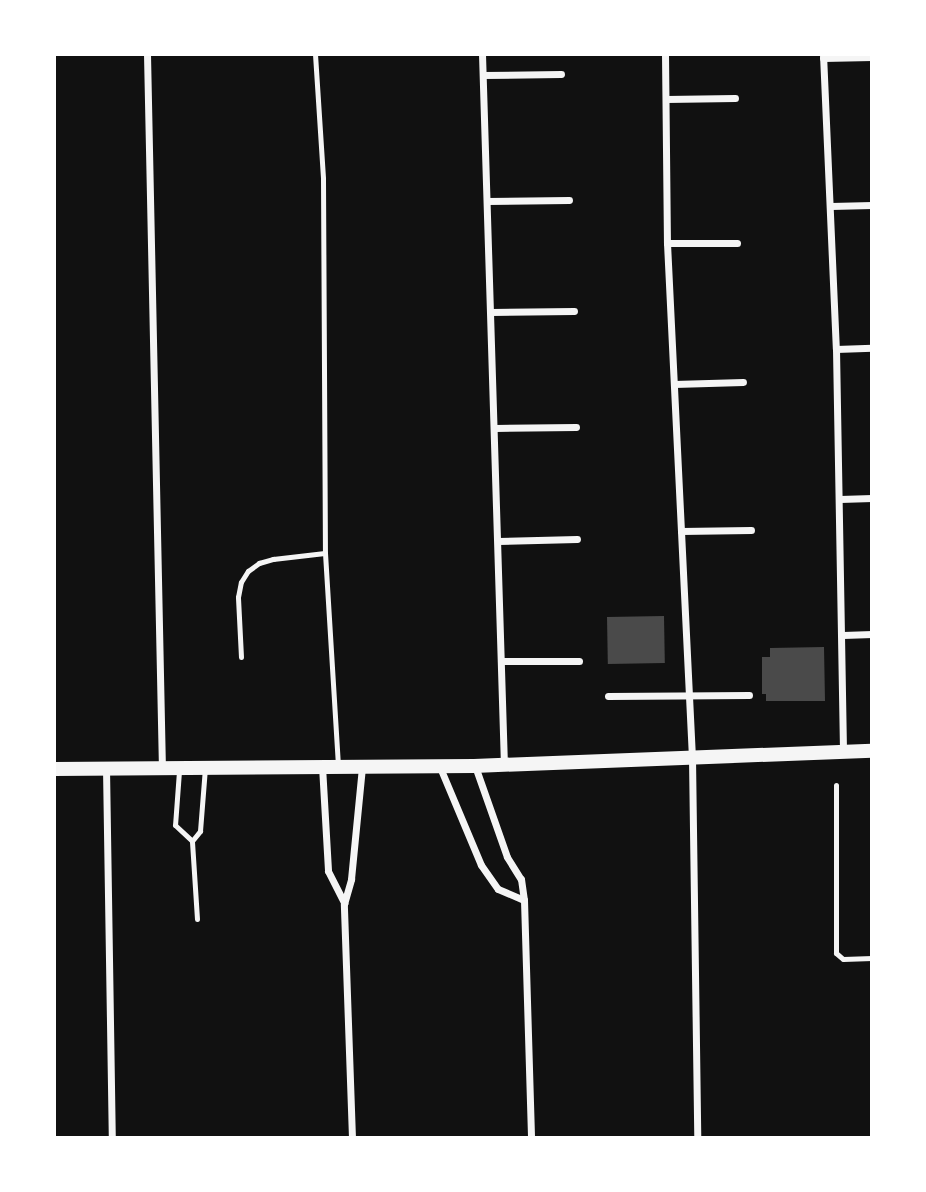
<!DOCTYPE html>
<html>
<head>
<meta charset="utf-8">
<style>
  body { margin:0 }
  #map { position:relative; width:926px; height:1192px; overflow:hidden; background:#111; font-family:Quicksand,sans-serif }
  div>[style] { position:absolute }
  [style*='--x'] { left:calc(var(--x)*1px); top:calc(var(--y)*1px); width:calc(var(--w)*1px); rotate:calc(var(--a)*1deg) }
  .building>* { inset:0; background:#4a4a4a; transform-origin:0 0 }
  .service>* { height:5px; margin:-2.5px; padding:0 2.5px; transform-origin:2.5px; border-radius:2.5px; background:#f5f5f5 }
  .minor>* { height:7px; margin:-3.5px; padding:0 3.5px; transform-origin:3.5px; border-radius:3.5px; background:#f5f5f5 }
  .secondary>* { height:14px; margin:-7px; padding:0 7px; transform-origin:7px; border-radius:7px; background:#f5f5f5 }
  span { translate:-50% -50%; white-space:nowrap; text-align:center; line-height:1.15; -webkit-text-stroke:6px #fff; paint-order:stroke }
  .frame { position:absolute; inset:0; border:56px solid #fff; pointer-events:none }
</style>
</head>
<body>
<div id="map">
  <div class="building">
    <i style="left:664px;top:616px;width:47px;height:57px;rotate:89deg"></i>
    <i style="clip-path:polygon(824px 647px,825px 701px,766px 701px,766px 694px,762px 694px,762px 657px,770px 657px,770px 648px)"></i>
  </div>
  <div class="service">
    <i style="--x:315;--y:54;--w:125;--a:86.3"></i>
    <i style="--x:323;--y:179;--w:374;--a:89.7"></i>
    <i style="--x:325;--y:553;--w:213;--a:86.5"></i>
    <i style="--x:241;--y:657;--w:60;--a:-92.9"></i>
    <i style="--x:238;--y:597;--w:15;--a:-79"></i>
    <i style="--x:241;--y:582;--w:13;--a:-58"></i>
    <i style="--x:248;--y:571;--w:14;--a:-36"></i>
    <i style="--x:259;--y:563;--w:15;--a:-16"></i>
    <i style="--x:273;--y:559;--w:52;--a:-6.6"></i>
    <i style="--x:179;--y:771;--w:54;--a:94.2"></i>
    <i style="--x:175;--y:825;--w:23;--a:43"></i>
    <i style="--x:836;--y:785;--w:168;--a:90"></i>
    <i style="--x:836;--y:953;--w:9;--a:41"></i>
    <i style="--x:843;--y:959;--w:29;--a:-2"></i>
    <i style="--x:197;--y:919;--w:78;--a:-93.7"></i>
    <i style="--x:192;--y:841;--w:13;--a:-51"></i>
    <i style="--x:200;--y:831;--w:63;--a:-85.5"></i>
  </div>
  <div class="minor">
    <i style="--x:147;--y:54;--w:714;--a:88.8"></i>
    <i style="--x:482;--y:54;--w:710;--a:88.23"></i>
    <i style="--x:665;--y:54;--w:189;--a:89.4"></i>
    <i style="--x:667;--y:243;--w:516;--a:87.22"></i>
    <i style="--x:692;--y:758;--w:380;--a:89.2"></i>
    <i style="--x:823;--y:54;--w:295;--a:87.5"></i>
    <i style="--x:836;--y:349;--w:404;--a:89"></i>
    <i style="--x:823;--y:58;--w:49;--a:-1.2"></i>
    <i style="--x:483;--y:75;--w:78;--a:-0.7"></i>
    <i style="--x:666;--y:99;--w:69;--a:-0.8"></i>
    <i style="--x:487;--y:201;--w:82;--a:-0.7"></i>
    <i style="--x:831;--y:206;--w:41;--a:-1.4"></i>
    <i style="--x:667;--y:243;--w:70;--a:0"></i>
    <i style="--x:491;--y:312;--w:83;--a:-0.7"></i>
    <i style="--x:836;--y:349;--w:36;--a:-2"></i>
    <i style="--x:674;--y:384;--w:69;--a:-1.7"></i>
    <i style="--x:495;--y:428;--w:81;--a:-0.7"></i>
    <i style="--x:840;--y:499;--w:32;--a:-2"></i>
    <i style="--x:681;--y:531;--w:70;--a:-0.8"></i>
    <i style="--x:498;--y:541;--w:79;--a:-1.5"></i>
    <i style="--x:843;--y:635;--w:29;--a:-2"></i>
    <i style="--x:501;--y:661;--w:78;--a:0"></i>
    <i style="--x:608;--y:696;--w:141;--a:-0.4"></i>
    <i style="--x:439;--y:765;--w:108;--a:67.2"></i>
    <i style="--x:481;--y:865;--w:29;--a:55"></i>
    <i style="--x:498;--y:889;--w:28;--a:23"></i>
    <i style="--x:322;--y:766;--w:105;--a:86.7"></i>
    <i style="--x:328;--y:871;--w:36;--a:63"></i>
    <i style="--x:475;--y:766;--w:96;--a:70.6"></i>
    <i style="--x:507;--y:857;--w:26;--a:58"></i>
    <i style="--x:521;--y:879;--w:21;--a:82"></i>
    <i style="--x:524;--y:900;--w:238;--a:88.3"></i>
    <i style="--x:106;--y:768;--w:370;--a:89.1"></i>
    <i style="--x:352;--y:1138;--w:234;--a:-92"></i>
    <i style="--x:344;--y:904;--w:26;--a:-74"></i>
    <i style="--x:351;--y:879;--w:113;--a:-84.4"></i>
  </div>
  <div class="secondary">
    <i style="--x:54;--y:769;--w:420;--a:-0.4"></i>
    <i style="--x:474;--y:766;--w:398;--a:-2.2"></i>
  </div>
  <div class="frame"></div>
</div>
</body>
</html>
